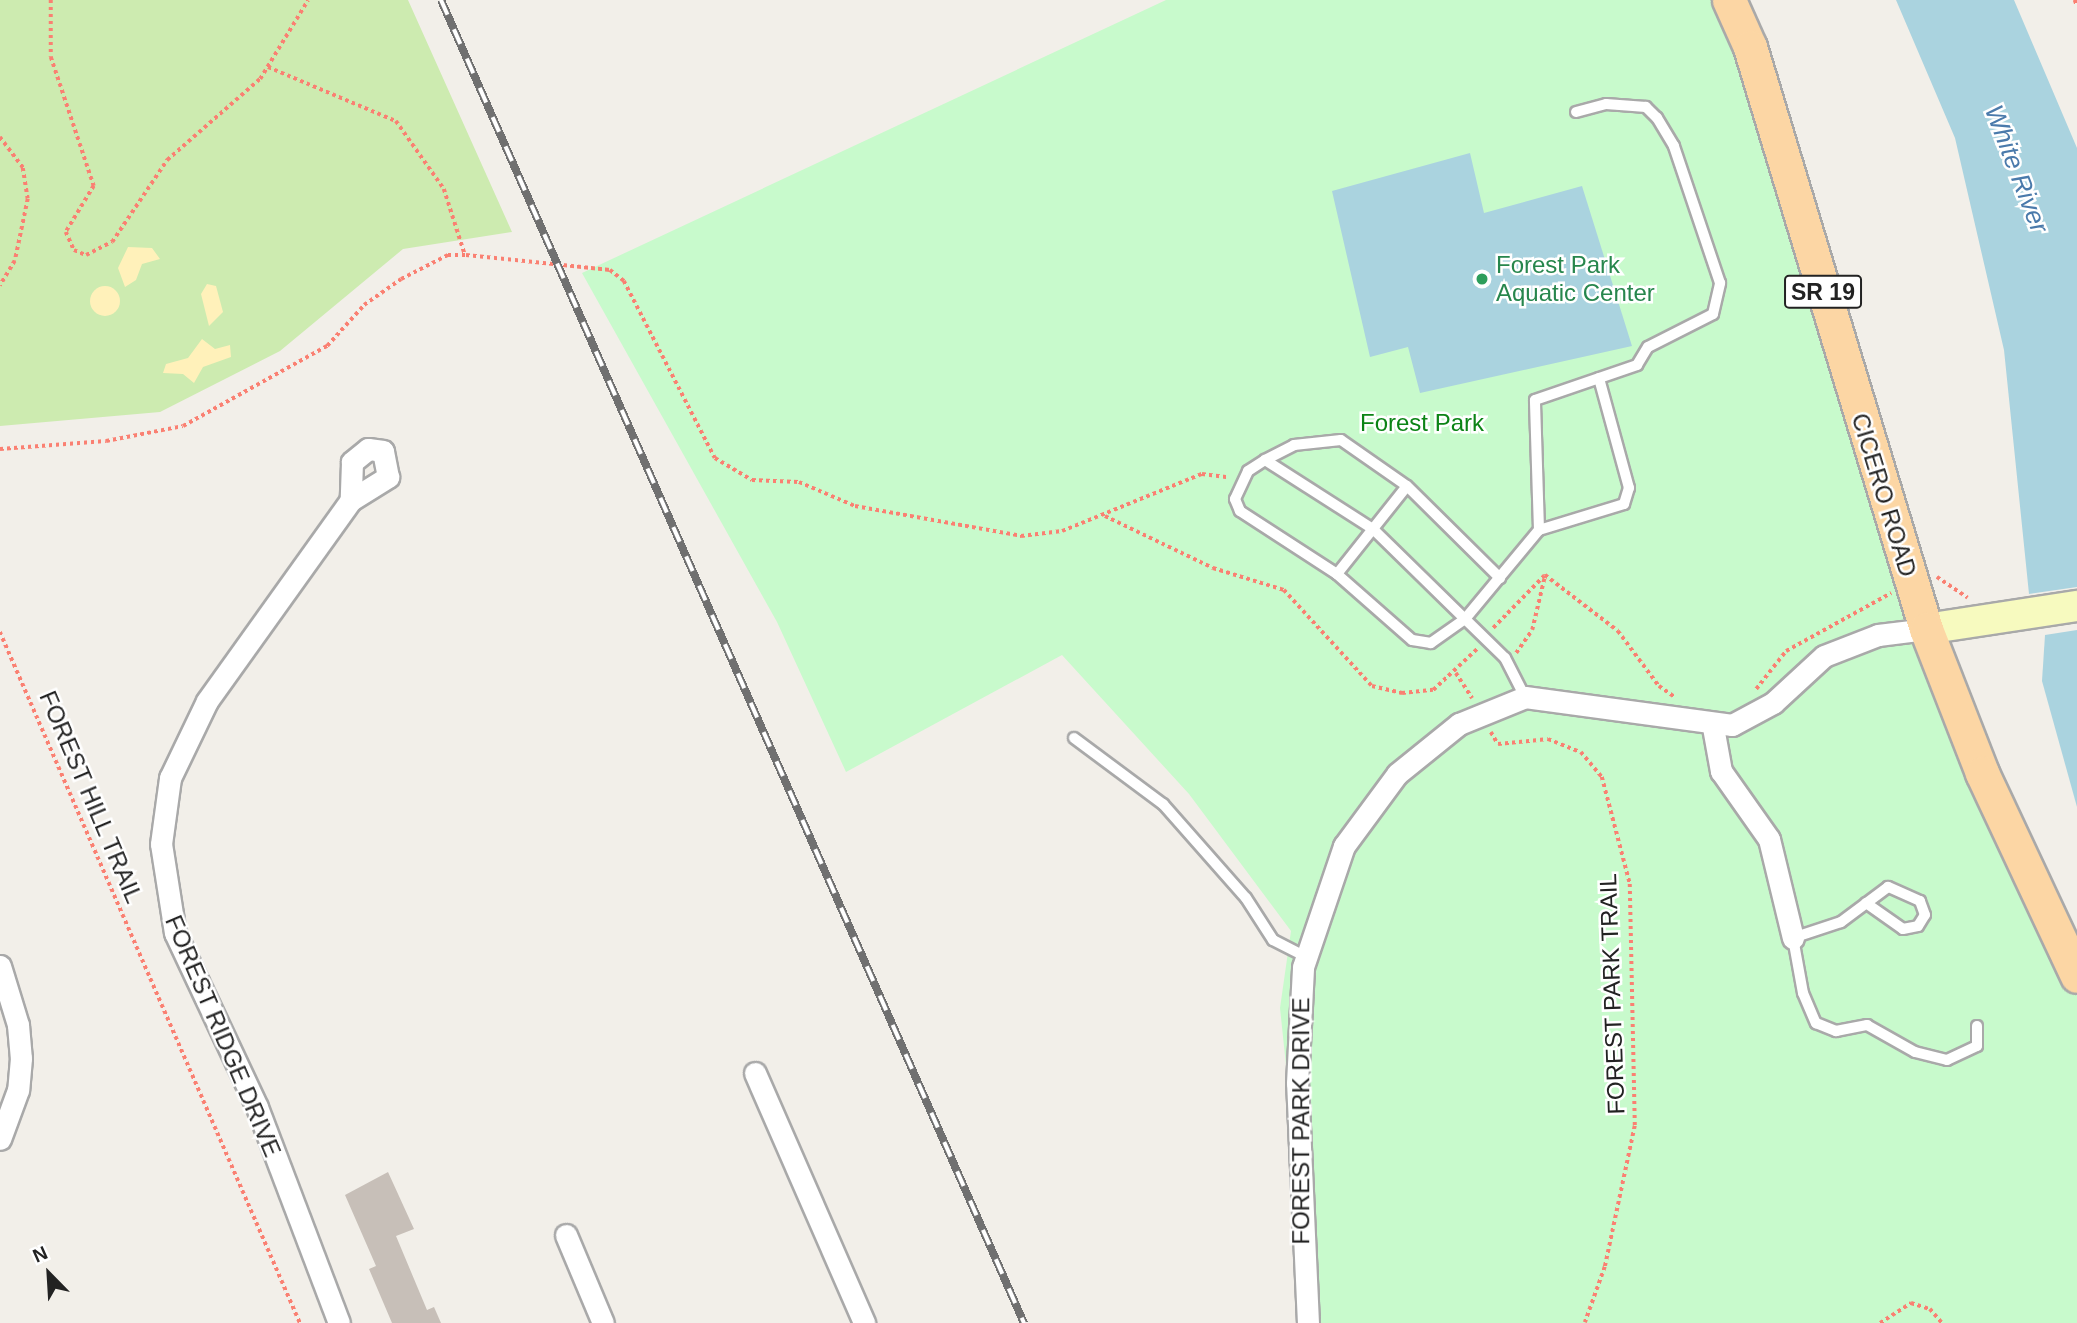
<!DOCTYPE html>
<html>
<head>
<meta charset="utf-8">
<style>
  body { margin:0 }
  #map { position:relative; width:2077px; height:1323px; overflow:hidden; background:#f2efe9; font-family:Arial,sans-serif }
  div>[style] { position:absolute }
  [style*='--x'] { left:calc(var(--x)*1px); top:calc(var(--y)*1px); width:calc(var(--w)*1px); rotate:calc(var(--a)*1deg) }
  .grass>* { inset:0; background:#cdebb0 }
  .sand>* { inset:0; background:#fff1ba }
  .round { border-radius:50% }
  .park>* { inset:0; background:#c8facc }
  .water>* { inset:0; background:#aad3df }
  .building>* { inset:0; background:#c7bfb8 }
  .path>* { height:3.5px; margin-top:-1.75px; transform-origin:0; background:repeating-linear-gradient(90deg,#fa8072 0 3.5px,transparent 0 7px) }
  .roads { filter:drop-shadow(2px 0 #a9a9a9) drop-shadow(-2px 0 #a9a9a9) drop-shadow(0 2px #a9a9a9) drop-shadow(0 -2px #a9a9a9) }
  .lane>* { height:10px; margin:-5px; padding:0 5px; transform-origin:5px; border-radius:5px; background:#fff }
  .street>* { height:21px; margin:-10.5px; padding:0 10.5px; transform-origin:10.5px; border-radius:10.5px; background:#fff }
  .secondary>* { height:30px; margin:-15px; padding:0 15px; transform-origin:15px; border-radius:15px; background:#f7fabf }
  .primary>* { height:33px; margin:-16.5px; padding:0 16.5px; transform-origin:16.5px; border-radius:16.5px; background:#fcd6a4 }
  .rail>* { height:8px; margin-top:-4px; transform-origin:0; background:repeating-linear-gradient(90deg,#fff 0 16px,#707070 0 32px); box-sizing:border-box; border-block:2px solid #707070 }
  .dots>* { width:19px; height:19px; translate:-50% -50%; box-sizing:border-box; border:4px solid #fff; border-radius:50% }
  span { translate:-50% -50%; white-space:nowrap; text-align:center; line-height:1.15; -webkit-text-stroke:5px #fff; paint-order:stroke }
  .shield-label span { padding:2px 5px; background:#fff; border:2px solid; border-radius:5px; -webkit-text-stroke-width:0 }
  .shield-label { font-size:23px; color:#222; font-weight:700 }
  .leisure-label { font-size:24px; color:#27864d }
  .left { translate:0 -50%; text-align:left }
  .park-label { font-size:24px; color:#0c8416 }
  .street-label { font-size:24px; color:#222 }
  .water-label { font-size:26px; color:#4a7aab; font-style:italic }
  .north { position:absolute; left:14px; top:1239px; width:70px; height:70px; -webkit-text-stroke:5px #fff; paint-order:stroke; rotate:336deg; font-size:19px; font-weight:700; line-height:28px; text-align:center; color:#222 }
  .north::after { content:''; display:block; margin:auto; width:24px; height:32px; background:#222; clip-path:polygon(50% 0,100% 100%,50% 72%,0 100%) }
</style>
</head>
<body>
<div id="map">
  <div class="grass">
    <i style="clip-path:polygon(0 0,408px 0,512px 232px,403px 249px,280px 351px,160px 412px,0 426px)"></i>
  </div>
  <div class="sand">
    <i style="clip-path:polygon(128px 247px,152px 248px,160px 259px,142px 264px,136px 280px,125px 287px,118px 268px)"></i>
    <i style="clip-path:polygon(207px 284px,216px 286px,223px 312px,209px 326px,201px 294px)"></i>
    <i class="round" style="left:90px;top:286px;width:30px;height:30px"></i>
    <i style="clip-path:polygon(202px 339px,215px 349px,230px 345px,231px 357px,203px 367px,194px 383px,183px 374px,163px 373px,166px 364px,188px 358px)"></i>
  </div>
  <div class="park">
    <i style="clip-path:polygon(1166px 0,1728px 0,1927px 630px,2077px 938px,2077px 1323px,1313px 1323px,1280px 1008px,1291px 931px,1189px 794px,1062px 655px,846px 772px,777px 622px,582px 273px)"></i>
  </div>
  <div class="water">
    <i style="clip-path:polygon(1896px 0,2014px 0,2077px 148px,2077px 587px,2029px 594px,2004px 350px,1955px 138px)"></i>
    <i style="clip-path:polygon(1470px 153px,1484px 213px,1582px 186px,1632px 346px,1420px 393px,1408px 347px,1370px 357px,1332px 191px)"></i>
    <i style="clip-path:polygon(2077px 630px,2077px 807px,2042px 681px,2045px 635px)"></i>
  </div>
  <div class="building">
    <i style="clip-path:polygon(388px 1172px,414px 1229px,396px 1236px,427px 1310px,434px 1307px,441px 1323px,392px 1323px,369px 1269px,376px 1266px,345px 1195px)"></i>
  </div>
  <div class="path">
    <i style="--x:51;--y:0;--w:57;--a:90"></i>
    <i style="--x:51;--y:57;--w:136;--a:71.6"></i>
    <i style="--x:94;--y:186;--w:54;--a:121.3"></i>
    <i style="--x:66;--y:232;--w:20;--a:66"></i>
    <i style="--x:74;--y:250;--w:13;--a:23"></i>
    <i style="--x:86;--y:255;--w:29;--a:-27"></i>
    <i style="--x:112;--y:242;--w:99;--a:-56.1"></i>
    <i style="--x:167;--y:160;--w:123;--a:-41.1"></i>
    <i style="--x:260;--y:79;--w:92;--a:-58.7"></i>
    <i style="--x:2075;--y:0;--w:6;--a:72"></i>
    <i style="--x:268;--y:67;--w:139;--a:22.9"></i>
    <i style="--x:396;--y:121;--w:83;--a:54.8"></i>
    <i style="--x:444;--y:189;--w:69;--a:72.3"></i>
    <i style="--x:0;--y:137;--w:39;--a:53"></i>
    <i style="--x:23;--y:168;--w:31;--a:81"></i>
    <i style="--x:28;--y:199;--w:63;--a:101.8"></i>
    <i style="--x:15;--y:261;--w:29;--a:121"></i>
    <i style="--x:0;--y:449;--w:106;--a:-4.3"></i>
    <i style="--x:106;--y:441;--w:78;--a:-11"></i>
    <i style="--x:183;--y:426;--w:165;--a:-29.1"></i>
    <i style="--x:327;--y:346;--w:55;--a:-47.9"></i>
    <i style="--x:364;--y:305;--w:45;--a:-35.1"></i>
    <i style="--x:401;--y:279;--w:53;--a:-27.1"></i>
    <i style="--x:448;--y:255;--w:18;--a:0"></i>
    <i style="--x:466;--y:255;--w:145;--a:5.9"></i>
    <i style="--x:610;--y:270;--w:18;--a:38"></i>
    <i style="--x:624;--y:281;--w:199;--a:62.8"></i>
    <i style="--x:715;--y:458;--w:43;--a:30.7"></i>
    <i style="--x:752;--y:480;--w:47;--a:2.4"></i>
    <i style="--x:799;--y:482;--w:61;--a:23.2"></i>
    <i style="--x:855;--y:506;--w:169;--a:10.2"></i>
    <i style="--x:1021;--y:536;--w:41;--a:-7"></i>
    <i style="--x:1062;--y:531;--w:151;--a:-22.2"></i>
    <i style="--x:1202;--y:474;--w:26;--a:7"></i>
    <i style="--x:1105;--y:516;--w:120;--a:25.7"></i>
    <i style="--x:1213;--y:568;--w:74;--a:17.2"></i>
    <i style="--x:1284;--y:590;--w:130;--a:47.5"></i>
    <i style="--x:1372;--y:686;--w:31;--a:13"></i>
    <i style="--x:1402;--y:693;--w:31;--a:-6"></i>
    <i style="--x:1433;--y:690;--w:62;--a:-43"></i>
    <i style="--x:1937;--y:577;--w:37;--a:34"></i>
    <i style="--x:1493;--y:628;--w:73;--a:-45.6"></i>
    <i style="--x:0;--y:632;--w:753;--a:66.53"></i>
    <i style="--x:1516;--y:653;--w:28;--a:-55"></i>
    <i style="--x:1532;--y:630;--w:57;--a:-76.7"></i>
    <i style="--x:1545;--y:575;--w:92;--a:37.5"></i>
    <i style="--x:1618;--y:631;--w:69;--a:53.3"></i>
    <i style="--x:1659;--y:686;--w:19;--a:35"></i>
    <i style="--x:1456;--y:673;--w:30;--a:57"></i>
    <i style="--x:1756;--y:689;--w:48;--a:-51.7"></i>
    <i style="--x:1786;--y:651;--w:120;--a:-28.9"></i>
    <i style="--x:1491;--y:732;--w:14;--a:60"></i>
    <i style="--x:1498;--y:744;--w:50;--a:-5.7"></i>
    <i style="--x:1548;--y:739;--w:35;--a:22"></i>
    <i style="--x:1581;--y:752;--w:33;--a:50"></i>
    <i style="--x:1602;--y:777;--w:111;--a:75.3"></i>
    <i style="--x:1630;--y:884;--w:242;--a:88.8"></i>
    <i style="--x:1635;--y:1126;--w:144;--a:102"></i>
    <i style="--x:1605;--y:1267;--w:59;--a:109.7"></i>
    <i style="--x:1880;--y:1323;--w:37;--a:-33"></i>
    <i style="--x:1911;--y:1303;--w:20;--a:18"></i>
    <i style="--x:1930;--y:1309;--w:18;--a:49"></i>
  </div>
  <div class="roads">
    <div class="lane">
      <i style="--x:1265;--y:460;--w:128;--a:32.6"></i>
      <i style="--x:1373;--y:529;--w:129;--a:44.4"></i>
      <i style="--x:1465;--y:619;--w:42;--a:144.8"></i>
      <i style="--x:1431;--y:643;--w:19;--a:-171"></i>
      <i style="--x:1412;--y:640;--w:100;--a:-138.7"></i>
      <i style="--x:1337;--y:574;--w:116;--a:-147"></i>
      <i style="--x:1240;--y:511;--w:13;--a:-113"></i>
      <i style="--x:1235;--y:499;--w:31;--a:-65"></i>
      <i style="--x:1248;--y:471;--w:20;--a:-33"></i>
      <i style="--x:1265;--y:460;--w:33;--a:-27"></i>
      <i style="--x:1294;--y:445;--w:47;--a:-6.1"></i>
      <i style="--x:1341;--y:440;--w:80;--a:34.9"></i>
      <i style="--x:1407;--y:486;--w:131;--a:44.7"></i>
      <i style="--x:1539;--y:530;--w:89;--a:-17"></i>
      <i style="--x:1624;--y:504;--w:17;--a:-73"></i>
      <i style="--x:1629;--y:488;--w:114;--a:-105.3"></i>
      <i style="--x:1337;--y:574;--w:112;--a:-51.5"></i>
      <i style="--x:1525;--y:697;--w:44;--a:-117.1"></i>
      <i style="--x:1505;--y:658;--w:56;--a:-135.7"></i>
      <i style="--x:1465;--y:619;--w:116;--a:-50.3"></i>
      <i style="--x:1539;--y:530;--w:130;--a:-91.8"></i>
      <i style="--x:1535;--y:400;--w:108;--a:-18.9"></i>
      <i style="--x:1637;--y:365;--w:21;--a:-59"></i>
      <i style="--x:1648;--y:347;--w:73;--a:-26.9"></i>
      <i style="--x:1713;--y:314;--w:32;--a:-77"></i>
      <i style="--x:1720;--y:283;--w:145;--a:-108.6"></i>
      <i style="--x:1674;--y:146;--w:33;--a:-121"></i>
      <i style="--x:1657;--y:118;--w:16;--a:-135"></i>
      <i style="--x:1646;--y:107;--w:40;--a:-175.7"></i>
      <i style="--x:1606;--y:104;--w:31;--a:165"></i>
      <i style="--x:1074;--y:738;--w:111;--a:36.6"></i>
      <i style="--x:1163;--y:804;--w:125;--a:48.6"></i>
      <i style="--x:1246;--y:898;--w:50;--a:57.3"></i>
      <i style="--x:1273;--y:940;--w:36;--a:27"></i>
      <i style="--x:1866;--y:903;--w:45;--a:35.1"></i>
      <i style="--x:1903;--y:929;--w:15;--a:-11"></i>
      <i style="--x:1918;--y:926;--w:13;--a:-58"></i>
      <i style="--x:1925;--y:915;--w:15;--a:-110"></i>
      <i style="--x:1920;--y:901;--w:35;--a:-156"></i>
      <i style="--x:1888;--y:887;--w:59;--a:143.3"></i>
      <i style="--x:1841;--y:922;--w:51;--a:161.6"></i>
      <i style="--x:1793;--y:938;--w:56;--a:79.7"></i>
      <i style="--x:1803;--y:993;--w:33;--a:67"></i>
      <i style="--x:1816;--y:1023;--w:22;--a:22"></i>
      <i style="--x:1836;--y:1031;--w:32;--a:-11"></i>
      <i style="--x:1867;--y:1025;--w:55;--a:29.4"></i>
      <i style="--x:1915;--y:1052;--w:33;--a:14"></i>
      <i style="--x:1947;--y:1060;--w:33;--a:-25"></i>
      <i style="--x:1977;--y:1046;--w:20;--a:-90"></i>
    </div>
    <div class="street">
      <i style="--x:1713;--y:727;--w:45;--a:79.7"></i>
      <i style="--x:1721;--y:771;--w:83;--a:54.8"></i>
      <i style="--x:1769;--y:839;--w:102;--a:76.4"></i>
      <i style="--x:0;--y:966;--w:62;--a:73"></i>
      <i style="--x:18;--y:1025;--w:33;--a:85"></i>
      <i style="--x:21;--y:1058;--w:32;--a:95"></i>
      <i style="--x:18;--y:1090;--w:52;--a:110.2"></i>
      <i style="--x:755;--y:1073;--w:273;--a:66.4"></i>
      <i style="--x:566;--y:1235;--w:95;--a:67.2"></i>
      <i style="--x:339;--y:1323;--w:231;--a:-110.8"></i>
      <i style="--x:257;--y:1107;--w:192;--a:-115.2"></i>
      <i style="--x:175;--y:933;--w:90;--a:-98.9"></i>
      <i style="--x:161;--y:844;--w:67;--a:-82.2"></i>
      <i style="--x:170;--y:778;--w:85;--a:-64.3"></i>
      <i style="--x:207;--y:701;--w:247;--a:-54.4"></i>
      <i style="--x:351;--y:500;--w:44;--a:-31.9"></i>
      <i style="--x:388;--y:477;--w:26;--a:-101"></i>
      <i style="--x:383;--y:451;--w:15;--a:-172"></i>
      <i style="--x:368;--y:449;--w:21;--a:141"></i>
      <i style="--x:352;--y:462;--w:38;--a:92"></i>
      <i style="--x:1308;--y:1323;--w:240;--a:-92.6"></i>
      <i style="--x:1297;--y:1083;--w:116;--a:-87"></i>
      <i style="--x:1303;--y:967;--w:128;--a:-71.3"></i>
      <i style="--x:1344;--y:846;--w:89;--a:-53.6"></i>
      <i style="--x:1397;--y:774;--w:80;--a:-38.9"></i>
      <i style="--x:1459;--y:724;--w:71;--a:-22.2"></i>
      <i style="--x:1525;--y:697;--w:209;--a:7.7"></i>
      <i style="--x:1732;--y:725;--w:47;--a:-28.2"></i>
      <i style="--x:1773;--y:703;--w:69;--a:-42.7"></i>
      <i style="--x:1824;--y:656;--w:58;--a:-21.3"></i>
      <i style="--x:1878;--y:635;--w:48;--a:-7.1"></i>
    </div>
    <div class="secondary">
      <i style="--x:1926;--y:629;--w:153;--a:-8.7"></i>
    </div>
    <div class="primary">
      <i style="--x:1729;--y:0;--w:51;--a:65.9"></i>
      <i style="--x:1750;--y:47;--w:608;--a:73.17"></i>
      <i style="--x:1926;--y:629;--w:155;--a:68.7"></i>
      <i style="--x:1982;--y:773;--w:224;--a:64.9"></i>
    </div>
  </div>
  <div class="rail">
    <i style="--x:441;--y:0;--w:1446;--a:66.22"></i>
  </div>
  <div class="dots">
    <i style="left:1482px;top:279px;background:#2e9e5b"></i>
  </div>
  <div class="shield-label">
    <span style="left:1823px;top:292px">SR 19</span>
  </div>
  <div class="leisure-label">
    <span class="left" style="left:1496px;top:279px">Forest Park<br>Aquatic Center</span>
  </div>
  <div class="park-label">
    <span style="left:1422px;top:423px">Forest Park</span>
  </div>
  <div class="street-label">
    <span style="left:1884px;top:495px;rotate:73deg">CICERO ROAD</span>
    <span style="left:91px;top:797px;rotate:67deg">FOREST HILL TRAIL</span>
    <span style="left:1612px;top:994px;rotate:-92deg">FOREST PARK TRAIL</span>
    <span style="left:223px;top:1036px;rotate:67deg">FOREST RIDGE DRIVE</span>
    <span style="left:1301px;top:1121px;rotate:-90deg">FOREST PARK DRIVE</span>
  </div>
  <div class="water-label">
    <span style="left:2016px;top:169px;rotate:69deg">White River</span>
  </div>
  <div class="north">N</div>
</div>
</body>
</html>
